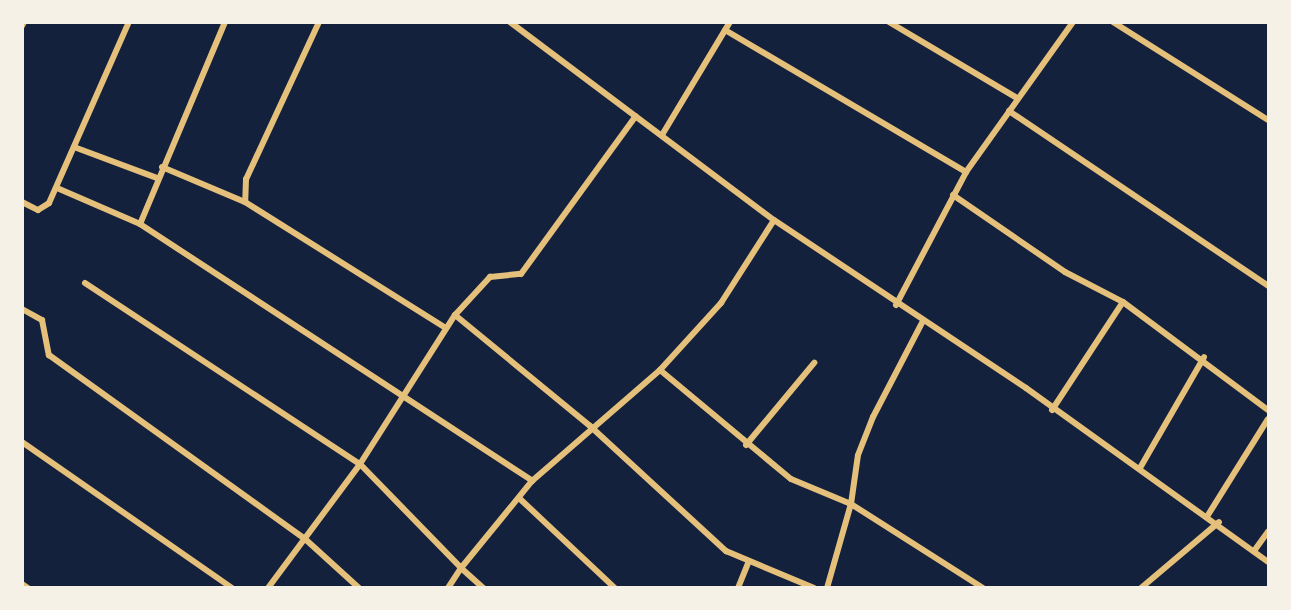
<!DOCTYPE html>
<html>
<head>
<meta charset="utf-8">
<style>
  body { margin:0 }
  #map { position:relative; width:1291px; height:610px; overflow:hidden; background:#14213d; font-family:"Nunito Sans",sans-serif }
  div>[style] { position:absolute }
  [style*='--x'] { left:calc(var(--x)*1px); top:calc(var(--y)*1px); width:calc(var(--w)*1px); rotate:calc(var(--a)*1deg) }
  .minor>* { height:6px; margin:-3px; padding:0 3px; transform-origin:3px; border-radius:3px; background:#e5c07b }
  span { translate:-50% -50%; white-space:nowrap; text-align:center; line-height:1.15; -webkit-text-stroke:6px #f6f1e7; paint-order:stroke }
  .frame { position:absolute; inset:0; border:24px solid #f6f1e7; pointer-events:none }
</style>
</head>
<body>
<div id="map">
  <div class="minor">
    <i style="--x:225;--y:22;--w:219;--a:112.8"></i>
    <i style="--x:140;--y:224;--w:469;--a:33.2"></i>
    <i style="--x:319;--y:22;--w:173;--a:114.9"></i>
    <i style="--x:246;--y:179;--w:23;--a:92"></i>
    <i style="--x:245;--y:202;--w:237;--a:32.1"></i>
    <i style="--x:510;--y:22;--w:330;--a:36.9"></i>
    <i style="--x:774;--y:220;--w:303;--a:33.7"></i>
    <i style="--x:1026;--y:388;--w:298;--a:35.7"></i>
    <i style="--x:889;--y:22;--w:149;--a:30.7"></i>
    <i style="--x:1113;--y:22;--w:183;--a:32.3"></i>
    <i style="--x:22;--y:26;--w:4;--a:-63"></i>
    <i style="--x:725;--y:30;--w:280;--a:30.5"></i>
    <i style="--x:1009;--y:111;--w:313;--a:34"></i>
    <i style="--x:662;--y:135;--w:132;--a:-59"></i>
    <i style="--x:74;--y:147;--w:89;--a:20.5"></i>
    <i style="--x:162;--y:167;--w:90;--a:22.9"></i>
    <i style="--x:57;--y:188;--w:90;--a:23.4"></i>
    <i style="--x:953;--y:195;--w:136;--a:34.5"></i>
    <i style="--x:1065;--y:272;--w:65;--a:27.3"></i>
    <i style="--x:22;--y:202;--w:18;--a:27"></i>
    <i style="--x:38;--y:210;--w:13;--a:-32"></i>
    <i style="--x:49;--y:203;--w:198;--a:-66.2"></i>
    <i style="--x:85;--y:283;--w:329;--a:33.4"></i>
    <i style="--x:360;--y:464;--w:145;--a:45.8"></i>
    <i style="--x:461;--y:568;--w:112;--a:-50.8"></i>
    <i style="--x:532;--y:481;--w:169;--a:-40.9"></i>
    <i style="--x:660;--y:370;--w:91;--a:-47.7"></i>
    <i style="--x:721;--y:303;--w:98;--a:-57.4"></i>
    <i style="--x:896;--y:305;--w:150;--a:-62.2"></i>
    <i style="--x:966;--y:172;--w:184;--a:-54.5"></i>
    <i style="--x:22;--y:309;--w:23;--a:29"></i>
    <i style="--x:42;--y:320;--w:36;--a:79"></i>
    <i style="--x:49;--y:355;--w:314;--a:35.7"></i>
    <i style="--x:304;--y:538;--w:74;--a:42.3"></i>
    <i style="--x:455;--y:315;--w:175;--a:39.4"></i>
    <i style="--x:590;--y:426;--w:185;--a:42.6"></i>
    <i style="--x:726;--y:551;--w:95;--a:22.8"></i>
    <i style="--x:660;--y:370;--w:170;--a:39.8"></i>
    <i style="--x:791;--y:479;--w:65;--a:22.6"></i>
    <i style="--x:851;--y:504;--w:49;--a:-81.9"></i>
    <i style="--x:858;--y:455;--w:41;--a:-68.5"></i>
    <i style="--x:873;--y:417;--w:106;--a:-62.5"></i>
    <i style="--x:1052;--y:410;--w:129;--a:-56.7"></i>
    <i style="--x:1123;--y:302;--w:181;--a:36.7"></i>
    <i style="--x:22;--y:442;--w:256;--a:34.8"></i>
    <i style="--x:746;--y:445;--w:107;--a:-50.3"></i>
    <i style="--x:1140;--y:468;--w:128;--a:-60"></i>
    <i style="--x:519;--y:498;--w:132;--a:43.2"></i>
    <i style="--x:1208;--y:515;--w:113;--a:-58"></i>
    <i style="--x:1254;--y:551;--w:24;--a:-54"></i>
    <i style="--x:22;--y:584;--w:7;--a:34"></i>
    <i style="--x:268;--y:588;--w:154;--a:-53.4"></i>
    <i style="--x:360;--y:464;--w:177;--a:-57.5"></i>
    <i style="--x:455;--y:315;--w:52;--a:-47.4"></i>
    <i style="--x:490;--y:277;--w:31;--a:-6"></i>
    <i style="--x:521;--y:274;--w:195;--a:-54"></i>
    <i style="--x:448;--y:588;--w:24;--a:-57"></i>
    <i style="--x:461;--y:568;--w:30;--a:42"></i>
    <i style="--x:738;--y:588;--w:29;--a:-68"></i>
    <i style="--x:827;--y:588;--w:87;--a:-74.1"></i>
    <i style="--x:851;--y:504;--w:156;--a:32.5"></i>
    <i style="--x:1141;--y:588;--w:102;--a:-40.2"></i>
  </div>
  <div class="frame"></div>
</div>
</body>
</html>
